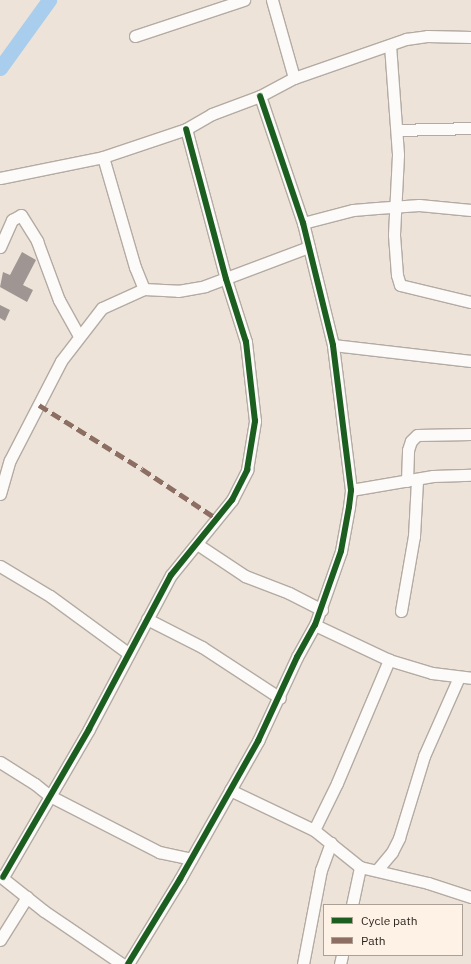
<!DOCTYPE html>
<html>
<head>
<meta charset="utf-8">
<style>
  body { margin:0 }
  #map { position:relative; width:471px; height:964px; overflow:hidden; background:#eee3d9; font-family:"IBM Plex Sans",sans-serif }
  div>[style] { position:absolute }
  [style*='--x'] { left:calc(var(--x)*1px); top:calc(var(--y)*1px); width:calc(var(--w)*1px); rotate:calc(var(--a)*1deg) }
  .river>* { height:15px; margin:-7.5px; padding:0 7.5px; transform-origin:7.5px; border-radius:7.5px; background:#a8cded }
  .building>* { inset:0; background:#9f9694 }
  .roads { filter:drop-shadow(1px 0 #b3aba3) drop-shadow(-1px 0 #b3aba3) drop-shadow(0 1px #b3aba3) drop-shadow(0 -1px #b3aba3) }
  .minor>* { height:11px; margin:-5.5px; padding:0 5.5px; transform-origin:5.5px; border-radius:5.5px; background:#fcfbf9 }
  .quiet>* { height:5px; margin-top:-2.5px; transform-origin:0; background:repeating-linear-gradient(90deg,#8d6e63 0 10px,transparent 0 15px) }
  .cycleway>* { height:6px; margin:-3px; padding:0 3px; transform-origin:3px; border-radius:3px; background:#1b5e20 }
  span { translate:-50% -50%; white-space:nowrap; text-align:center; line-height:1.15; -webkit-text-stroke:4px #fef1e6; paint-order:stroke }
  .legend { position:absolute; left:323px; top:904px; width:140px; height:52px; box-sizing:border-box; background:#fef1e6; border:1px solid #aaa096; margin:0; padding:5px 7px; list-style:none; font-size:12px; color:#2d261f }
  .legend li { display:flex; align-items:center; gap:8px; height:20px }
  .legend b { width:20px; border:1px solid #aaa096 }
</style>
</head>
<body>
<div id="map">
  <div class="river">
    <i style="--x:0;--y:68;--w:84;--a:-54.2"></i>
  </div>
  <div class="building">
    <i style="clip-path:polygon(22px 252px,36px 260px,23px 285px,33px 290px,27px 302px,0 287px,3px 272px,10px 275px)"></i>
    <i style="clip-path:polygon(0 305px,10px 310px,5px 321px,0 318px)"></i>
  </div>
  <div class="roads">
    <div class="minor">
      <i style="--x:272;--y:0;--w:81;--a:74.2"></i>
      <i style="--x:135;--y:36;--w:115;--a:-18.3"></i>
      <i style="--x:390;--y:45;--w:110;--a:85.8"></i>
      <i style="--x:398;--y:155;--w:80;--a:92.9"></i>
      <i style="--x:394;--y:235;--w:40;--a:85.7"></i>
      <i style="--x:397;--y:275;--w:10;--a:73"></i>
      <i style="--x:400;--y:285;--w:73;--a:13.5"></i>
      <i style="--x:397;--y:130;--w:74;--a:-1.5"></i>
      <i style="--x:103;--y:157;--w:115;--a:73.8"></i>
      <i style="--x:135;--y:267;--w:24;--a:68"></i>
      <i style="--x:144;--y:289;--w:34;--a:3"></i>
      <i style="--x:178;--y:291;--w:27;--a:-10"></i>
      <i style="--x:205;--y:286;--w:111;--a:-20.6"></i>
      <i style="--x:0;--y:178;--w:105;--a:-11.5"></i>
      <i style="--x:103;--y:157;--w:88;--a:-18.6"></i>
      <i style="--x:186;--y:129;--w:30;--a:-30"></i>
      <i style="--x:212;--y:114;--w:51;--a:-20.6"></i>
      <i style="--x:260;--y:96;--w:38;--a:-28"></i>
      <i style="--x:294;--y:78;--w:119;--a:-19.2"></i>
      <i style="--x:406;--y:39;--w:21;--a:-8"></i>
      <i style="--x:427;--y:36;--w:44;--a:1.3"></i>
      <i style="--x:303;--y:223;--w:52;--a:-14.6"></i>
      <i style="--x:353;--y:210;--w:24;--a:-5"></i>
      <i style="--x:377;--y:208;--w:42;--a:-4.1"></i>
      <i style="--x:419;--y:205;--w:52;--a:5.5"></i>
      <i style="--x:0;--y:247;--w:30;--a:-66"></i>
      <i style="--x:12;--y:220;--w:10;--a:-29"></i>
      <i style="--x:21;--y:215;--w:31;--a:58"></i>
      <i style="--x:37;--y:241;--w:63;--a:69.6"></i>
      <i style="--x:59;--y:300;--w:41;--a:60.9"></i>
      <i style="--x:333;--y:345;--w:139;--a:6.6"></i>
      <i style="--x:407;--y:481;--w:31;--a:-88"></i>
      <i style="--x:408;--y:450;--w:9;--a:-72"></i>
      <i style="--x:411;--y:441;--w:8;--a:-45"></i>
      <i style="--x:417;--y:435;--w:54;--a:-1.1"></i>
      <i style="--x:351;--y:490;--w:83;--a:-9.7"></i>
      <i style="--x:433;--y:476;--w:38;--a:-2"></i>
      <i style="--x:0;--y:494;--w:35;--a:-74"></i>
      <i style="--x:10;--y:460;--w:111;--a:-62.7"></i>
      <i style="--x:61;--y:361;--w:67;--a:-52.3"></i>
      <i style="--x:102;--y:308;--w:46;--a:-24.3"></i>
      <i style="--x:197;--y:544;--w:58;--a:33.7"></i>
      <i style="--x:245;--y:576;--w:47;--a:21.1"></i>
      <i style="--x:289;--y:593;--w:37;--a:27"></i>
      <i style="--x:0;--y:566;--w:58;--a:31"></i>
      <i style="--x:50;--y:596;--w:97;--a:36.2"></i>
      <i style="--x:401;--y:611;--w:76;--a:-80.2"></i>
      <i style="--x:414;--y:536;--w:56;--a:-86.9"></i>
      <i style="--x:147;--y:619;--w:62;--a:27"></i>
      <i style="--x:202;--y:647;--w:93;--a:33.2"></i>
      <i style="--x:315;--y:625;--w:82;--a:25.3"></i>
      <i style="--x:389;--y:660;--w:45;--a:16.8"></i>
      <i style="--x:432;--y:673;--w:39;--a:7"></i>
      <i style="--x:0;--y:762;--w:41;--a:32.2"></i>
      <i style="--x:35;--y:784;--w:19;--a:39"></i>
      <i style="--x:50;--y:796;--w:123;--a:27.2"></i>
      <i style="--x:159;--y:852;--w:33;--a:12"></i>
      <i style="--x:230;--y:790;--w:93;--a:25.5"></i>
      <i style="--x:314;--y:830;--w:59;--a:38.8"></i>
      <i style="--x:360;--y:867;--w:70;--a:13.2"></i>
      <i style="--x:428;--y:883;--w:45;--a:18"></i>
      <i style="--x:314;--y:830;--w:52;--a:-63.9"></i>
      <i style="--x:337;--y:783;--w:134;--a:-67.1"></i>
      <i style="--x:377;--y:870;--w:23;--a:-50"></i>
      <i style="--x:392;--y:852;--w:16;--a:-63"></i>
      <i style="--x:399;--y:838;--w:86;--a:-73"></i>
      <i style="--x:424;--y:756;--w:86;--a:-66.1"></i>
      <i style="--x:0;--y:876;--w:56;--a:38.5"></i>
      <i style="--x:44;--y:911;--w:94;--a:34.2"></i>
      <i style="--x:3;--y:877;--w:171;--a:-59.8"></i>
      <i style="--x:89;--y:729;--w:174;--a:-62"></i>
      <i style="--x:171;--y:575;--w:97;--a:-50.9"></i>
      <i style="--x:232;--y:500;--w:34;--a:-63"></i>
      <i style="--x:247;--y:470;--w:50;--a:-80.7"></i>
      <i style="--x:255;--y:421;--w:80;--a:-96.5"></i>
      <i style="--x:246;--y:342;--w:66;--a:-107.6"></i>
      <i style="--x:226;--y:279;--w:155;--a:-104.9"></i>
      <i style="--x:352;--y:905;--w:39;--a:-78"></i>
      <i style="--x:0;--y:940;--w:51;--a:-57.9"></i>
      <i style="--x:128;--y:964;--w:100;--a:-58.5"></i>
      <i style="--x:180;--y:879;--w:159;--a:-60.5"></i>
      <i style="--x:258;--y:741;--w:93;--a:-65.1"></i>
      <i style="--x:297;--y:657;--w:37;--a:-61"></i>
      <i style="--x:315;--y:625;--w:78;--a:-70.6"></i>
      <i style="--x:341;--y:551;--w:45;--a:-79.7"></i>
      <i style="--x:349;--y:507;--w:17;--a:-83"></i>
      <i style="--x:351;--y:490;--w:146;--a:-97.1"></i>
      <i style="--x:333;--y:345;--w:126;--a:-103.8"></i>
      <i style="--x:303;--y:223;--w:134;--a:-108.7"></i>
      <i style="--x:303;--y:964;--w:96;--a:-79.2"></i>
      <i style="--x:321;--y:870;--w:29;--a:-70"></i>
      <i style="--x:340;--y:964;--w:9;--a:-77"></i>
    </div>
  </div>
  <div class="quiet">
    <i style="--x:39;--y:405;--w:121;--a:31.9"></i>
    <i style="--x:142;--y:469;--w:90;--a:33.7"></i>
  </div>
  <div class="cycleway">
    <i style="--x:3;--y:877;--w:171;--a:-59.8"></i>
    <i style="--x:89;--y:729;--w:174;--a:-62"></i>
    <i style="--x:171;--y:575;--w:97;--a:-50.9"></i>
    <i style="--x:232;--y:500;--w:34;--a:-63"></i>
    <i style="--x:247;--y:470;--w:50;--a:-80.7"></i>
    <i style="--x:255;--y:421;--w:80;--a:-96.5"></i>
    <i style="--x:246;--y:342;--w:66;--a:-107.6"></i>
    <i style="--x:226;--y:279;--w:155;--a:-104.9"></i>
    <i style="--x:128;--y:964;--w:100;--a:-58.5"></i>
    <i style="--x:180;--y:879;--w:159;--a:-60.5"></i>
    <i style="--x:258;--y:741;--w:93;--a:-65.1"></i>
    <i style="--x:297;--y:657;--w:37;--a:-61"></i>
    <i style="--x:315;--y:625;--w:78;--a:-70.6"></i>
    <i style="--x:341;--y:551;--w:45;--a:-79.7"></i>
    <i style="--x:349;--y:507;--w:17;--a:-83"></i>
    <i style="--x:351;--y:490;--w:146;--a:-97.1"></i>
    <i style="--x:333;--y:345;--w:126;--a:-103.8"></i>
    <i style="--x:303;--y:223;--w:134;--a:-108.7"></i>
  </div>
  <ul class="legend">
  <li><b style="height:5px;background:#1b5e20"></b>Cycle path</li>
  <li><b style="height:5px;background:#8d6e63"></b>Path</li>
  </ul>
</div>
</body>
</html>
